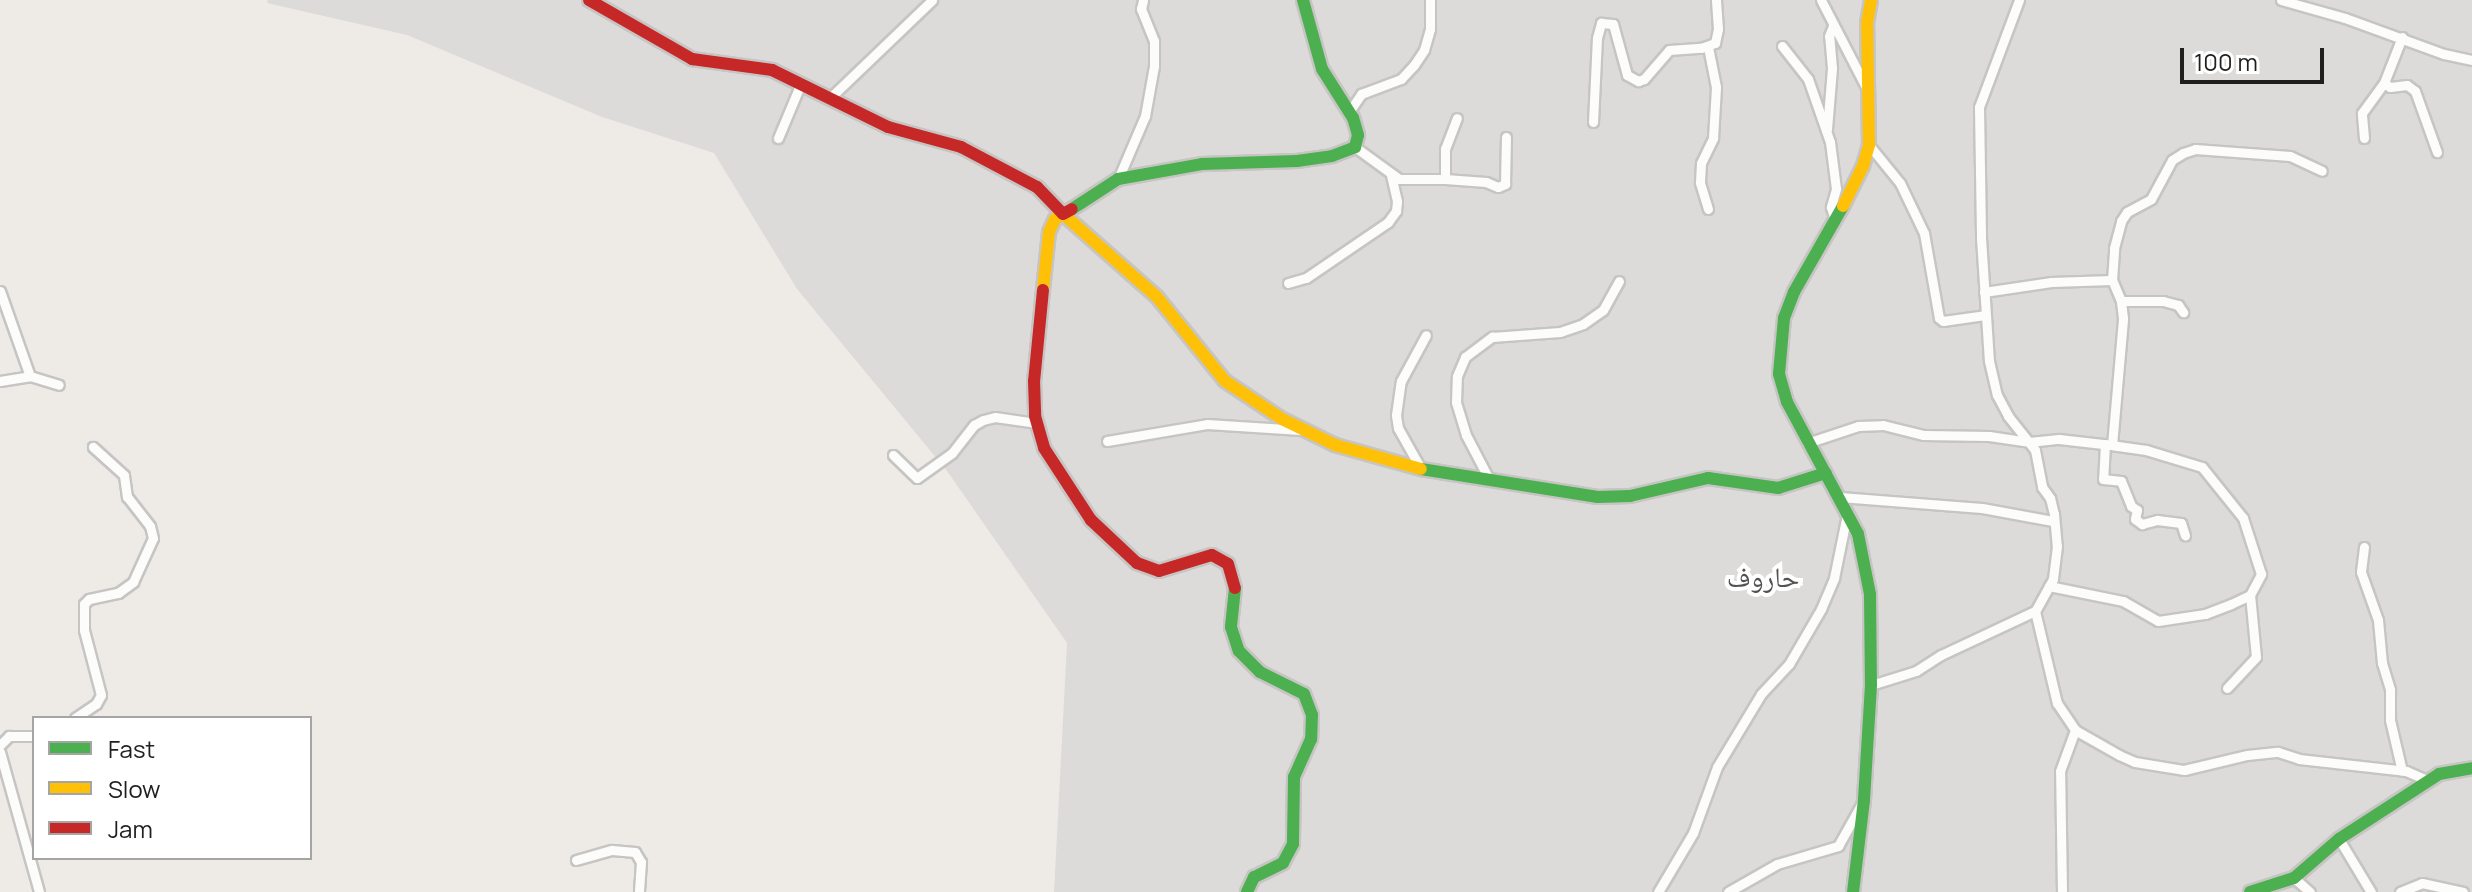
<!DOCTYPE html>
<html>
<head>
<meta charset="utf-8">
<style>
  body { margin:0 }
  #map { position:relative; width:2472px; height:892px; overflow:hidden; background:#eeebe7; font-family:Manrope,"Noto Naskh Arabic",sans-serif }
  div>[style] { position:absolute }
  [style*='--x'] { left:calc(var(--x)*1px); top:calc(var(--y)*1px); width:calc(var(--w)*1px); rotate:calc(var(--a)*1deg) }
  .residential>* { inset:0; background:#dddbd9 }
  .roads { filter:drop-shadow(2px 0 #c6c5c3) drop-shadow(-2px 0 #c6c5c3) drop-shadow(0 2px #c6c5c3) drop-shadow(0 -2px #c6c5c3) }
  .street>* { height:9px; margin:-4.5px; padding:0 4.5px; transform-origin:4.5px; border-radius:4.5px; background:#fcfcfb }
  .fast>* { height:12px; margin:-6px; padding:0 6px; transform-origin:6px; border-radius:6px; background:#4caf50 }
  .slow>* { height:12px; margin:-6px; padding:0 6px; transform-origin:6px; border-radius:6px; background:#ffc107 }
  .jam>* { height:12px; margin:-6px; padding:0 6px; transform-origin:6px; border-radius:6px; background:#c62828 }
  span { translate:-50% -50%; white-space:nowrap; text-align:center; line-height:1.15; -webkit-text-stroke:8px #fff; paint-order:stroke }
  .quarter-label { font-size:28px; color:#525252 }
  .legend { position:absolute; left:32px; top:716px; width:280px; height:144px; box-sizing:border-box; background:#fff; border:2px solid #a5a5a5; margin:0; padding:10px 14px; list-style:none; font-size:24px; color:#1f1f1f }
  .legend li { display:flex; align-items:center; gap:16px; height:40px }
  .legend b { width:40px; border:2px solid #a5a5a5 }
  .scale { position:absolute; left:2180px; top:48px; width:144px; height:36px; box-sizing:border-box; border:4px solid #1f1f1f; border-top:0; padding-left:10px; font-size:24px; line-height:28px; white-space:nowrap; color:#1f1f1f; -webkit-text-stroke:6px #fff; paint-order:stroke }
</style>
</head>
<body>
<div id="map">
  <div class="residential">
    <i style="clip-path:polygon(268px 0,2472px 0,2472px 892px,1054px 892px,1067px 643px,947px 471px,797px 289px,714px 153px,602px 117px,407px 35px,267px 3px)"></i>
  </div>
  <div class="roads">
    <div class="street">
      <i style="--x:1821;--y:0;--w:105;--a:62.7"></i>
      <i style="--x:2019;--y:0;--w:114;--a:110.5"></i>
      <i style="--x:1979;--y:107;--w:131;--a:89.1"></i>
      <i style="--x:1981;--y:238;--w:123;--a:86.3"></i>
      <i style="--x:1989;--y:361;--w:35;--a:77"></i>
      <i style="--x:1997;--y:395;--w:24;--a:62"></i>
      <i style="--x:2008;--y:416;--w:43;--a:51.5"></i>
      <i style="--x:2035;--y:450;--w:38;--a:79"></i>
      <i style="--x:2042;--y:487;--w:14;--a:54"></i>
      <i style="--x:2050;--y:498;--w:16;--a:76"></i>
      <i style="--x:2054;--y:514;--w:32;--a:85"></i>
      <i style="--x:2057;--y:546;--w:33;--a:97"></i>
      <i style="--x:2053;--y:579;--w:37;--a:119"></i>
      <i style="--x:2281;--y:0;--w:66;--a:15.7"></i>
      <i style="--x:2345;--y:18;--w:105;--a:20"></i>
      <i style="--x:2444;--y:54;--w:29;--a:12"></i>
      <i style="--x:2402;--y:37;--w:49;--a:111.4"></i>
      <i style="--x:2384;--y:83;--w:7;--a:34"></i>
      <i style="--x:2390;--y:87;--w:17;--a:-7"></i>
      <i style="--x:2407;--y:85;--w:10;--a:37"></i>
      <i style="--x:2415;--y:91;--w:65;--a:70.2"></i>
      <i style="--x:1782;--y:46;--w:42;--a:51.8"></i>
      <i style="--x:1808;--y:79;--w:67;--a:70.8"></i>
      <i style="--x:1830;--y:142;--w:47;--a:82.7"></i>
      <i style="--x:1836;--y:189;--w:19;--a:106"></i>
      <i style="--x:1831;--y:207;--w:14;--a:73"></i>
      <i style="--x:831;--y:97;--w:140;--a:-43.8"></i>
      <i style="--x:1349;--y:112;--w:22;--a:-56"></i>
      <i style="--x:1361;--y:94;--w:43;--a:-20.6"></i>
      <i style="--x:1401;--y:79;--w:19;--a:-47"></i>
      <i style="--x:1414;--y:65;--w:18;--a:-56"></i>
      <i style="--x:1424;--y:50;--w:22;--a:-74"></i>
      <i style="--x:1430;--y:29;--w:29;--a:-90"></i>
      <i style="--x:1593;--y:122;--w:84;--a:-87.3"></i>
      <i style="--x:1597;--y:38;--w:16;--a:-75"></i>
      <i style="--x:1601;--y:23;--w:12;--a:5"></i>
      <i style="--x:1613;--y:24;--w:53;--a:74.6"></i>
      <i style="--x:1627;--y:75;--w:13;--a:29"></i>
      <i style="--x:1638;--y:81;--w:6;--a:-18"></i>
      <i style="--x:1644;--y:79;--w:38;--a:-49"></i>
      <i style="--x:1669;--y:50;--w:32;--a:-4"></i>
      <i style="--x:1701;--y:48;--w:15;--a:-20"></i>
      <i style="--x:1715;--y:43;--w:14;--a:-78"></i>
      <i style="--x:1718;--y:29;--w:29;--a:-94"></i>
      <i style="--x:1827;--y:129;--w:61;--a:-85.3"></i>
      <i style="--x:1832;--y:68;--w:32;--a:-95"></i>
      <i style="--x:1829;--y:36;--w:11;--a:-68"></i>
      <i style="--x:778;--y:138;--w:60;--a:-67.3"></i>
      <i style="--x:2364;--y:138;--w:25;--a:-95"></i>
      <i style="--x:2362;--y:113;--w:37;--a:-54"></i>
      <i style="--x:1869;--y:145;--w:49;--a:50.8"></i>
      <i style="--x:1900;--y:183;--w:55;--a:64.4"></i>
      <i style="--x:1924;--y:233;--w:86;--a:80"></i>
      <i style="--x:1939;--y:318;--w:5;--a:37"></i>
      <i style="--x:1943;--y:321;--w:42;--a:-8.1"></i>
      <i style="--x:1355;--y:147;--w:54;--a:36"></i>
      <i style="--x:1399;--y:179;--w:46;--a:0"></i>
      <i style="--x:1445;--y:179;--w:41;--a:4.2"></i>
      <i style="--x:1486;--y:182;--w:13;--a:23"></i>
      <i style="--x:1498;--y:187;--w:8;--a:-23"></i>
      <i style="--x:1505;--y:184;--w:47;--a:-88.8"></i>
      <i style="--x:1118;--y:179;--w:69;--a:-66.8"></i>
      <i style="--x:1145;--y:116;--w:51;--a:-79.8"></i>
      <i style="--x:1154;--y:66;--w:25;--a:-90"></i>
      <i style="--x:1154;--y:41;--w:35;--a:-112"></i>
      <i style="--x:1141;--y:9;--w:9;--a:-77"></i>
      <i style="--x:1445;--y:179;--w:30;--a:-90"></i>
      <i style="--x:1445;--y:149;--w:33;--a:-69"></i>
      <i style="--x:1708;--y:209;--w:28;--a:-107"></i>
      <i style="--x:1700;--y:182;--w:19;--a:-87"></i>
      <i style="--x:1701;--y:163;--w:28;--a:-64"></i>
      <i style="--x:1713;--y:138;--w:51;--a:-86.6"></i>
      <i style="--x:1716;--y:87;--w:41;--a:-101.3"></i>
      <i style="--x:1288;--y:283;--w:19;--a:-16"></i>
      <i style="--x:1306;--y:278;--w:99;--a:-34.3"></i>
      <i style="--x:1388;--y:222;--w:14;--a:-54"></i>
      <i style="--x:1396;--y:211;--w:10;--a:-84"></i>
      <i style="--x:1397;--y:201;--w:26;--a:-103"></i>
      <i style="--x:0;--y:291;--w:90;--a:70.6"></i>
      <i style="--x:1984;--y:292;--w:68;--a:-8.5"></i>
      <i style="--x:2051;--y:282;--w:61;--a:-1.9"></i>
      <i style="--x:2112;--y:280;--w:32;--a:-86"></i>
      <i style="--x:2114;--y:248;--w:28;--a:-75"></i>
      <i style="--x:2121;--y:221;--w:11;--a:-56"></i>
      <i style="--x:2127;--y:212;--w:27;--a:-28"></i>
      <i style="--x:2151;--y:199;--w:44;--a:-61.7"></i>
      <i style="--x:2172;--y:160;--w:13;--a:-32"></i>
      <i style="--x:2183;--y:153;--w:13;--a:-18"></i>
      <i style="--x:2195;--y:149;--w:95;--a:4.2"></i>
      <i style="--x:2290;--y:156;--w:35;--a:25"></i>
      <i style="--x:2121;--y:301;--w:42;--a:0"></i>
      <i style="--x:2163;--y:301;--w:16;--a:15"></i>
      <i style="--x:2178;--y:305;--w:9;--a:54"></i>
      <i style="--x:0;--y:381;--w:30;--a:-9"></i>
      <i style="--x:30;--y:376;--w:30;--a:17"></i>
      <i style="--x:1107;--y:441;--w:101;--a:-9.6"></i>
      <i style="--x:1207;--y:424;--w:94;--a:3.7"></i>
      <i style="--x:1807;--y:443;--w:54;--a:-18.4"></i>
      <i style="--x:1858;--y:426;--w:25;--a:-2"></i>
      <i style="--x:1883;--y:425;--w:41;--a:14"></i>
      <i style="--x:1923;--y:435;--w:66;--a:0.9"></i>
      <i style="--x:1989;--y:436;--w:40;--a:8.5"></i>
      <i style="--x:2029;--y:442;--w:30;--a:-6"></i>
      <i style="--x:2059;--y:439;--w:53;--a:6.5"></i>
      <i style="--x:2105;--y:444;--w:35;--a:93"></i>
      <i style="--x:2103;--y:479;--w:18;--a:6"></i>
      <i style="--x:2121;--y:481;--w:27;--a:68"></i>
      <i style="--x:2131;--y:506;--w:7;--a:34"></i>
      <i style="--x:2137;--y:510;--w:9;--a:103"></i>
      <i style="--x:2135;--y:519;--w:9;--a:36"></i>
      <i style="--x:2142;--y:524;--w:16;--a:-15"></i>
      <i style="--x:2157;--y:520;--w:24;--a:7"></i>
      <i style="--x:2181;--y:523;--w:13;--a:72"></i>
      <i style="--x:893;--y:455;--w:33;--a:44"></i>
      <i style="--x:917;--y:478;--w:43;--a:-35.5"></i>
      <i style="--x:952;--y:453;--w:36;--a:-52"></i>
      <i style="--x:974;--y:425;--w:10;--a:-29"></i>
      <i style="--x:983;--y:420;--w:12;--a:-14"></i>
      <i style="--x:995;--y:417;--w:41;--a:8.3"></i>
      <i style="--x:1421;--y:469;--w:47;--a:-119.3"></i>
      <i style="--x:1398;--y:428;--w:13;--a:-99"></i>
      <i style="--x:1396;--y:415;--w:34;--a:-82"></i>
      <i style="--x:1401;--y:381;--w:52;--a:-61.5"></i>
      <i style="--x:1490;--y:481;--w:52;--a:-117.6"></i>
      <i style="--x:1466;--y:435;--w:34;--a:-107"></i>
      <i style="--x:1456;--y:402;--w:26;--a:-88"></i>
      <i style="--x:1457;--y:376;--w:21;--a:-67"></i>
      <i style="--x:1465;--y:357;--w:34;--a:-37"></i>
      <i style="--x:1492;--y:337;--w:68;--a:-4.2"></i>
      <i style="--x:1560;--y:332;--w:24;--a:-19"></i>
      <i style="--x:1583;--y:324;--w:24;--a:-35"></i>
      <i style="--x:1603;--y:310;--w:33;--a:-61"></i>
      <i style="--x:1840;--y:497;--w:142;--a:4.4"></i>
      <i style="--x:1982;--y:508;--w:72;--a:10.4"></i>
      <i style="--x:2364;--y:547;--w:25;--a:97"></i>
      <i style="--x:2361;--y:572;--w:51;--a:70.5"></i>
      <i style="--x:2378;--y:620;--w:43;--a:84.7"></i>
      <i style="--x:2382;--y:663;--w:28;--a:73"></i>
      <i style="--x:2390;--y:690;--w:30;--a:90"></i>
      <i style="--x:2390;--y:720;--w:52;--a:76.8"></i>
      <i style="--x:2049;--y:586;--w:76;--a:11.5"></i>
      <i style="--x:2123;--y:601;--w:40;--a:29.7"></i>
      <i style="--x:2158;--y:621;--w:48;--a:-8.5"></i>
      <i style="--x:2205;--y:614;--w:28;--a:-21"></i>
      <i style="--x:2231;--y:604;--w:21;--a:-25"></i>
      <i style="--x:2250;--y:595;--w:24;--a:-62"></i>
      <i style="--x:2261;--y:574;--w:59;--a:-107.8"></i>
      <i style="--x:2243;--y:518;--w:65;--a:-128.8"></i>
      <i style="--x:2202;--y:467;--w:59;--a:-163.1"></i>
      <i style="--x:2146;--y:450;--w:34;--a:-172"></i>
      <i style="--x:2112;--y:445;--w:127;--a:-85"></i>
      <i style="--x:2123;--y:318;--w:17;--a:-97"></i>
      <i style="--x:2121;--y:301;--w:23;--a:-113"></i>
      <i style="--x:1871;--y:685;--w:47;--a:-17.3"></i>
      <i style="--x:1916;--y:671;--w:30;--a:-33"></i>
      <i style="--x:1941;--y:655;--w:104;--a:-25.1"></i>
      <i style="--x:2035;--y:611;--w:95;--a:76.6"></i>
      <i style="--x:2057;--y:703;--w:32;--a:56"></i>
      <i style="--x:2075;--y:730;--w:51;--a:29.6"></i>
      <i style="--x:2119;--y:755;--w:17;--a:24"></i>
      <i style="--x:2135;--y:762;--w:50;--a:9.3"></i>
      <i style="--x:2184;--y:770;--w:65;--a:-13.4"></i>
      <i style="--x:2247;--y:755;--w:31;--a:-6"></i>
      <i style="--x:2278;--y:752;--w:22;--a:18"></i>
      <i style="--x:2299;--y:759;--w:108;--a:6.4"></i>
      <i style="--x:2406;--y:771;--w:25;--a:23"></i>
      <i style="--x:2227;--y:688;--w:42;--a:-46.9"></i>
      <i style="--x:2256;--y:657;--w:62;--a:-95.5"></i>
      <i style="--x:75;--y:718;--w:25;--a:-34"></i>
      <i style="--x:96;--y:704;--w:10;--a:-61"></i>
      <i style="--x:101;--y:695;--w:67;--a:-104.7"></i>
      <i style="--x:84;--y:630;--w:26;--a:-90"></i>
      <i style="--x:84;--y:604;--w:7;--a:-45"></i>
      <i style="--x:89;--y:599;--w:30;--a:-12"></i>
      <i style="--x:118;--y:593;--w:19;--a:-36"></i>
      <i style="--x:133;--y:582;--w:48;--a:-65.6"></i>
      <i style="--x:153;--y:538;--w:12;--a:-104"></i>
      <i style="--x:150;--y:526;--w:37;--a:-128"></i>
      <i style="--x:127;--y:497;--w:22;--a:-98"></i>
      <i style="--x:124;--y:475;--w:42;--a:-137.9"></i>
      <i style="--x:0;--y:745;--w:13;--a:-45"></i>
      <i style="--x:9;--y:736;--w:25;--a:0"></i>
      <i style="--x:0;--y:752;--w:145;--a:74.4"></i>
      <i style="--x:2339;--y:839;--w:62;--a:58.9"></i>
      <i style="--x:576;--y:860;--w:37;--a:-16"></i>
      <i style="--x:612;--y:850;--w:23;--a:5"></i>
      <i style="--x:635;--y:852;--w:12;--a:59"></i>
      <i style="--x:641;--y:862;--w:30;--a:94"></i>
      <i style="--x:2294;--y:878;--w:21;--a:41"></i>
      <i style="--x:1658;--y:892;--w:69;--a:-59.3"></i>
      <i style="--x:1693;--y:833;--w:70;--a:-70"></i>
      <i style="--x:1717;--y:767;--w:85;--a:-58.9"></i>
      <i style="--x:1761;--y:694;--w:41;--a:-47"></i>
      <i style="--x:1789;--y:664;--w:64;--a:-59.8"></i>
      <i style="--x:1821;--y:609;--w:34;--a:-67"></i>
      <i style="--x:1834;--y:578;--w:65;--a:-78.5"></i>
      <i style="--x:1728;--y:892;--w:56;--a:-29.7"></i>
      <i style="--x:1777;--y:864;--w:64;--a:-16.4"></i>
      <i style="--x:1838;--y:846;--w:49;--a:-60.8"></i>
      <i style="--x:2062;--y:892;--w:121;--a:-90.9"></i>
      <i style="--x:2060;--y:771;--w:44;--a:-69.9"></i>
      <i style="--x:2400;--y:892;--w:24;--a:-22"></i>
      <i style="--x:2422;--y:883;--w:42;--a:12.4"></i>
    </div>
    <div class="fast">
      <i style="--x:1843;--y:206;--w:99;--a:119.7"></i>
      <i style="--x:1794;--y:292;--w:28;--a:111"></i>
      <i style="--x:1784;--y:318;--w:56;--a:95.1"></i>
      <i style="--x:1779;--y:374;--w:29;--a:74"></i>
      <i style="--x:1787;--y:402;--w:150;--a:61.7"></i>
      <i style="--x:1858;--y:534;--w:61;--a:78.7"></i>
      <i style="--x:1870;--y:594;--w:91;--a:89.4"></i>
      <i style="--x:1871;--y:685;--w:115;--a:93.5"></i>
      <i style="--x:1864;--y:800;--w:93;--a:96.8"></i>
      <i style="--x:1072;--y:209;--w:55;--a:-33.1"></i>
      <i style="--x:1118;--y:179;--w:85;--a:-10.1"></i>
      <i style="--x:1202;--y:164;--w:95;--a:-1.8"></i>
      <i style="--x:1297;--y:161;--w:35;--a:-8"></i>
      <i style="--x:1332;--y:156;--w:25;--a:-21"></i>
      <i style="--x:1355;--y:147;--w:12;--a:-76"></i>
      <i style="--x:1358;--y:135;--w:18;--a:-106"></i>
      <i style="--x:1353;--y:118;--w:58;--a:-122.3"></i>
      <i style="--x:1322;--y:69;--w:72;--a:-105.4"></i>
      <i style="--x:1421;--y:469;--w:179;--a:9"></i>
      <i style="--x:1598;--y:497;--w:32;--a:-2"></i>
      <i style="--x:1630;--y:496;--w:80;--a:-13"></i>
      <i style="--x:1708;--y:478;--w:71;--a:8.1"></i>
      <i style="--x:1778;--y:488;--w:50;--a:-17.4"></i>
      <i style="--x:1235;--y:588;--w:39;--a:96"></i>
      <i style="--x:1231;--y:627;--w:25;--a:72"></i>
      <i style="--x:1239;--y:651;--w:30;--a:45"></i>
      <i style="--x:1260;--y:672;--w:49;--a:26.6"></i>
      <i style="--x:1304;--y:694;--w:22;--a:69"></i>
      <i style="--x:1312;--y:715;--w:24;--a:92"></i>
      <i style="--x:1311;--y:739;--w:42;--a:114.1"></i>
      <i style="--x:1294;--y:777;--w:67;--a:90.9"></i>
      <i style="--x:1293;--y:844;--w:21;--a:118"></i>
      <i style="--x:1283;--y:863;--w:32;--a:154"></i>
      <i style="--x:1254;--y:877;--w:17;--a:115"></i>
      <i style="--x:2250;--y:892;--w:46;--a:-17.7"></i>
      <i style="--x:2294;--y:878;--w:60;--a:-40.9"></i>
      <i style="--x:2339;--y:839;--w:119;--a:-33"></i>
      <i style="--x:2439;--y:774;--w:34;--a:-10"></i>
    </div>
    <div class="slow">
      <i style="--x:1843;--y:206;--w:45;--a:-63.4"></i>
      <i style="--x:1863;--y:166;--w:22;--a:-74"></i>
      <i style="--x:1869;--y:145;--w:122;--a:-90.9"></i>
      <i style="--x:1867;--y:23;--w:23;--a:-80"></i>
      <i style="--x:1043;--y:290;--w:58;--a:-84.1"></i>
      <i style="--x:1049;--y:232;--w:14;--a:-65"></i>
      <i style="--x:1055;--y:219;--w:9;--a:-32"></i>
      <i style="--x:1063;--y:214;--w:125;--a:41.4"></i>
      <i style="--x:1157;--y:297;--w:108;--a:51"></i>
      <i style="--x:1225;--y:381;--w:69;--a:33.7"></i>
      <i style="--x:1282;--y:419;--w:59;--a:26.1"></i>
      <i style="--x:1335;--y:445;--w:89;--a:15.6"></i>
    </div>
    <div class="jam">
      <i style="--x:589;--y:0;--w:119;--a:29.8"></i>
      <i style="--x:692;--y:59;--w:81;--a:7.8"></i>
      <i style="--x:772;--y:70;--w:129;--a:26.2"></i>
      <i style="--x:888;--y:127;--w:76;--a:15.3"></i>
      <i style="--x:961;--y:147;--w:86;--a:27.8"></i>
      <i style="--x:1037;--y:187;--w:37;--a:46"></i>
      <i style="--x:1063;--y:214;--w:10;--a:-29"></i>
      <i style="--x:1043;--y:290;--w:91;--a:95.6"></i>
      <i style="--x:1034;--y:381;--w:35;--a:88"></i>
      <i style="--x:1035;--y:416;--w:33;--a:74"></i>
      <i style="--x:1044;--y:448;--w:86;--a:56.9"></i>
      <i style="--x:1091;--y:520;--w:63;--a:43.1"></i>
      <i style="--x:1137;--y:563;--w:23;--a:20"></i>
      <i style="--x:1159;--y:571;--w:55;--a:-16.8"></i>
      <i style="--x:1212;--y:555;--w:18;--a:29"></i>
      <i style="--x:1228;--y:564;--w:25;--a:74"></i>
    </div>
  </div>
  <div class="quarter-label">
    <span style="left:1763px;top:576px">حاروف</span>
  </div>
  <ul class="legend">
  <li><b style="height:10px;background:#4caf50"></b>Fast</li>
  <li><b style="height:10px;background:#ffc107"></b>Slow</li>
  <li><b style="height:10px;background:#c62828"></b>Jam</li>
  </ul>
  <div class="scale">100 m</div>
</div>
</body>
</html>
